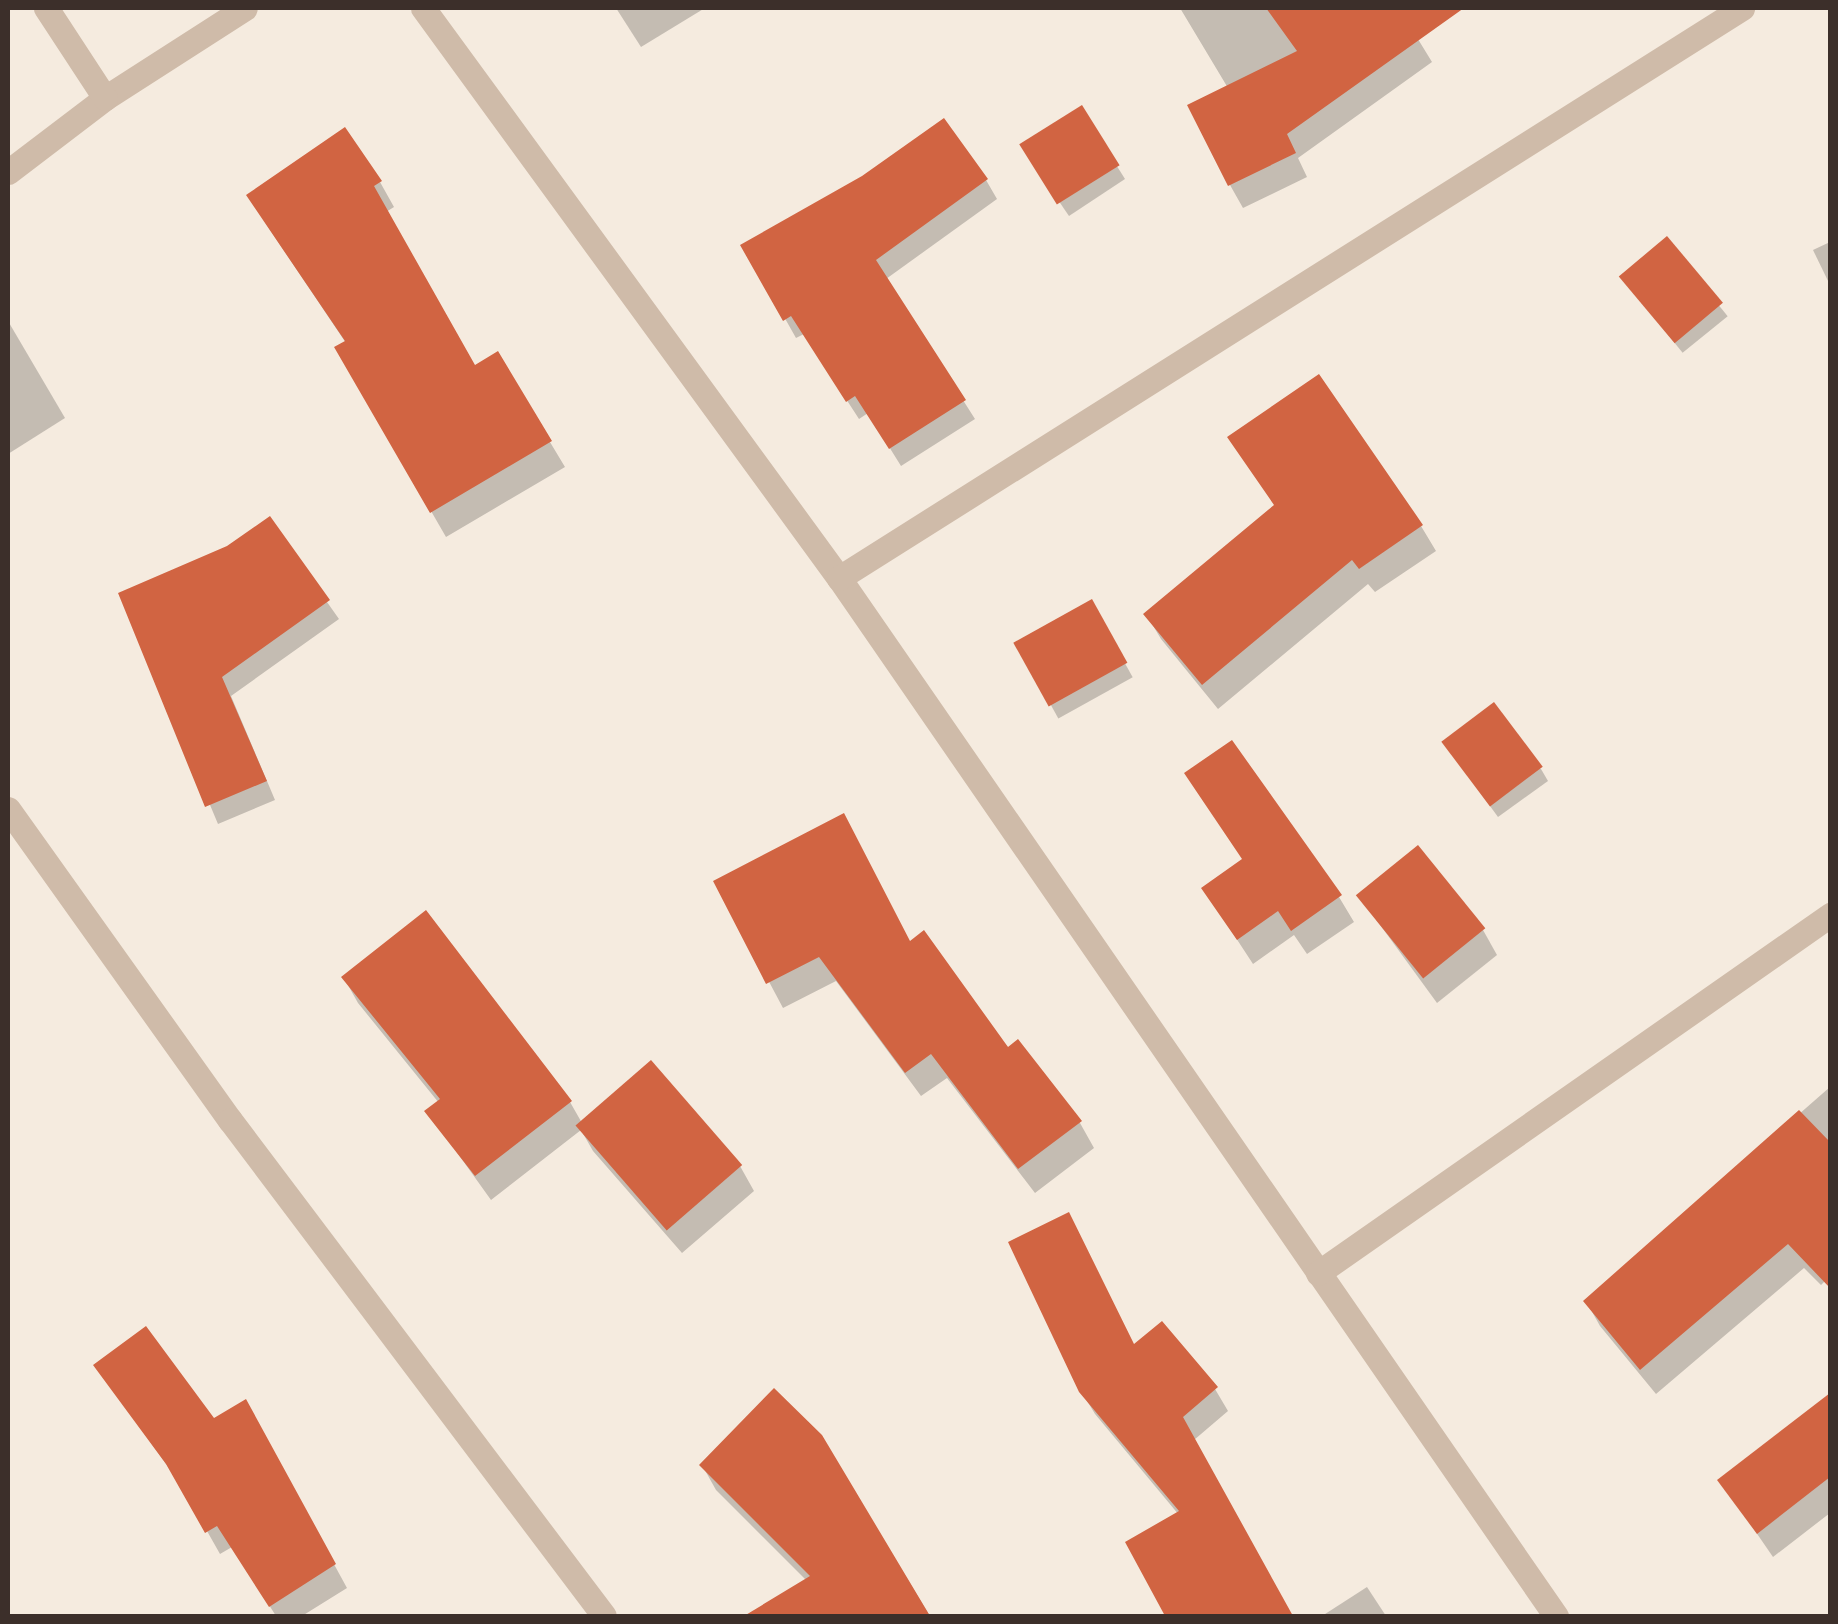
<!DOCTYPE html>
<html>
<head>
<meta charset="utf-8">
<style>
  body { margin:0 }
  #map { position:relative; width:1838px; height:1624px; overflow:hidden; background:#f5ebdf; font-family:"Roboto Condensed",sans-serif }
  div>[style] { position:absolute }
  [style*='--x'] { left:calc(var(--x)*1px); top:calc(var(--y)*1px); width:calc(var(--w)*1px); rotate:calc(var(--a)*1deg) }
  .shadow>* { inset:0; background:#0003; transform-origin:0 0 }
  .building>* { inset:0; background:#d16442; transform-origin:0 0 }
  .street>* { height:25px; margin:-12.5px; padding:0 12.5px; transform-origin:12.5px; border-radius:12.5px; background:#cfbba9 }
  span { translate:-50% -50%; white-space:nowrap; text-align:center; line-height:1.15; -webkit-text-stroke:9px #fcf5ed; paint-order:stroke }
  .frame { position:absolute; inset:0; border:10px solid #3c2f2a; pointer-events:none }
</style>
</head>
<body>
<div id="map">
  <div class="shadow">
    <i style="clip-path:polygon(616px 8px,705px 8px,641px 47px)"></i>
    <i style="clip-path:polygon(1180px 8px,1441px 8px,1413px 31px,1432px 62px,1298px 158px,1307px 177px,1243px 208px,1230px 185px,1228px 88px)"></i>
    <i style="clip-path:polygon(1081px 109px,1125px 179px,1069px 216px,1030px 159px)"></i>
    <i style="clip-path:polygon(986px 180px,997px 199px,886px 279px,975px 419px,901px 466px,868px 413px,859px 419px,804px 334px,796px 338px,744px 246px)"></i>
    <i style="clip-path:polygon(380px 182px,394px 207px,386px 212px,474px 368px,497px 354px,565px 467px,446px 537px,337px 348px,346px 343px,264px 221px)"></i>
    <i style="left:1666px;top:240px;width:98px;height:58px;rotate:51deg"></i>
    <i style="clip-path:polygon(1830px 242px,1830px 285px,1813px 250px)"></i>
    <i style="clip-path:polygon(8px 321px,65px 418px,8px 454px)"></i>
    <i style="clip-path:polygon(269px 520px,339px 619px,231px 696px,275px 800px,218px 824px,122px 595px,229px 548px)"></i>
    <i style="clip-path:polygon(1421px 526px,1436px 551px,1375px 592px,1368px 584px,1218px 709px,1161px 639px,1146px 614px)"></i>
    <i style="left:1091px;top:602px;width:86px;height:85px;rotate:61deg"></i>
    <i style="clip-path:polygon(1452px 754px,1541px 769px,1548px 781px,1498px 817px)"></i>
    <i style="clip-path:polygon(1244px 861px,1339px 897px,1354px 922px,1307px 954px,1294px 935px,1253px 964px,1204px 889px)"></i>
    <i style="clip-path:polygon(716px 882px,910px 944px,1080px 1123px,1094px 1148px,1035px 1193px,947px 1078px,921px 1096px,836px 981px,783px 1008px)"></i>
    <i style="clip-path:polygon(1359px 896px,1483px 930px,1497px 955px,1437px 1003px)"></i>
    <i style="clip-path:polygon(344px 978px,570px 1102px,582px 1123px,740px 1166px,754px 1191px,682px 1253px,593px 1151px,581px 1130px,491px 1200px,428px 1112px,439px 1103px,358px 1003px)"></i>
    <i style="clip-path:polygon(1830px 1087px,1830px 1276px,1821px 1285px,1804px 1268px,1656px 1394px,1600px 1326px,1586px 1301px)"></i>
    <i style="clip-path:polygon(1134px 1347px,1215px 1389px,1228px 1411px,1194px 1440px,1281px 1599px,1249px 1616px,1168px 1616px,1128px 1543px,1179px 1515px,1095px 1414px,1081px 1391px)"></i>
    <i style="clip-path:polygon(96px 1366px,214px 1421px,258px 1425px,347px 1588px,302px 1616px,276px 1616px,232px 1547px,220px 1554px,181px 1485px)"></i>
    <i style="clip-path:polygon(1806px 1415px,1830px 1446px,1830px 1513px,1773px 1557px,1720px 1480px)"></i>
    <i style="clip-path:polygon(820px 1436px,930px 1616px,803px 1616px,789px 1592px,807px 1581px,716px 1490px,702px 1465px)"></i>
    <i style="clip-path:polygon(1367px 1587px,1386px 1616px,1322px 1616px)"></i>
  </div>
  <div class="building">
    <i style="clip-path:polygon(1266px 8px,1464px 8px,1287px 134px,1296px 153px,1228px 186px,1187px 105px,1297px 51px)"></i>
    <i style="left:1082px;top:105px;width:71px;height:74px;rotate:58deg"></i>
    <i style="clip-path:polygon(944px 118px,988px 179px,876px 260px,966px 400px,889px 449px,855px 396px,846px 402px,791px 316px,783px 321px,740px 245px,862px 176px)"></i>
    <i style="clip-path:polygon(345px 127px,382px 181px,374px 186px,475px 365px,498px 351px,552px 441px,430px 513px,334px 347px,345px 341px,246px 195px)"></i>
    <i style="left:1667px;top:236px;width:87px;height:63px;rotate:50deg"></i>
    <i style="clip-path:polygon(1319px 374px,1423px 525px,1359px 569px,1352px 560px,1202px 685px,1143px 614px,1274px 505px,1227px 437px)"></i>
    <i style="clip-path:polygon(270px 516px,330px 600px,222px 677px,267px 781px,205px 807px,118px 593px,227px 546px)"></i>
    <i style="left:1092px;top:599px;width:73px;height:90px;rotate:61deg"></i>
    <i style="left:1494px;top:702px;width:81px;height:66px;rotate:53deg"></i>
    <i style="clip-path:polygon(1232px 740px,1342px 895px,1291px 931px,1278px 911px,1237px 940px,1201px 888px,1242px 859px,1184px 773px)"></i>
    <i style="clip-path:polygon(844px 813px,910px 941px,924px 930px,1008px 1047px,1018px 1039px,1082px 1121px,1018px 1169px,931px 1054px,905px 1073px,819px 957px,766px 984px,713px 881px)"></i>
    <i style="left:1418px;top:845px;width:107px;height:80px;rotate:51deg"></i>
    <i style="clip-path:polygon(426px 910px,572px 1101px,475px 1176px,424px 1111px,440px 1099px,341px 977px)"></i>
    <i style="left:651px;top:1060px;width:139px;height:100px;rotate:49deg"></i>
    <i style="clip-path:polygon(1799px 1110px,1830px 1142px,1830px 1288px,1788px 1244px,1640px 1370px,1583px 1301px)"></i>
    <i style="clip-path:polygon(1069px 1212px,1134px 1344px,1162px 1321px,1218px 1387px,1183px 1417px,1293px 1616px,1165px 1616px,1125px 1542px,1179px 1511px,1079px 1392px,1008px 1242px)"></i>
    <i style="clip-path:polygon(146px 1326px,214px 1418px,246px 1399px,336px 1564px,269px 1607px,217px 1526px,205px 1533px,166px 1464px,93px 1365px)"></i>
    <i style="clip-path:polygon(774px 1388px,822px 1435px,930px 1616px,744px 1616px,810px 1576px,699px 1465px)"></i>
    <i style="clip-path:polygon(1830px 1393px,1830px 1477px,1757px 1534px,1717px 1480px)"></i>
  </div>
  <div class="street">
    <i style="--x:423;--y:8;--w:706;--a:53.88"></i>
    <i style="--x:839;--y:578;--w:1262;--a:55.37"></i>
    <i style="--x:105;--y:98;--w:166;--a:-32.7"></i>
    <i style="--x:8;--y:172;--w:122;--a:-37.3"></i>
    <i style="--x:105;--y:98;--w:108;--a:-123.2"></i>
    <i style="--x:839;--y:578;--w:1068;--a:-32.26"></i>
    <i style="--x:8;--y:809;--w:382;--a:54.5"></i>
    <i style="--x:230;--y:1120;--w:621;--a:52.98"></i>
    <i style="--x:1318;--y:1273;--w:625;--a:-34.96"></i>
  </div>
  <div class="frame"></div>
</div>
</body>
</html>
